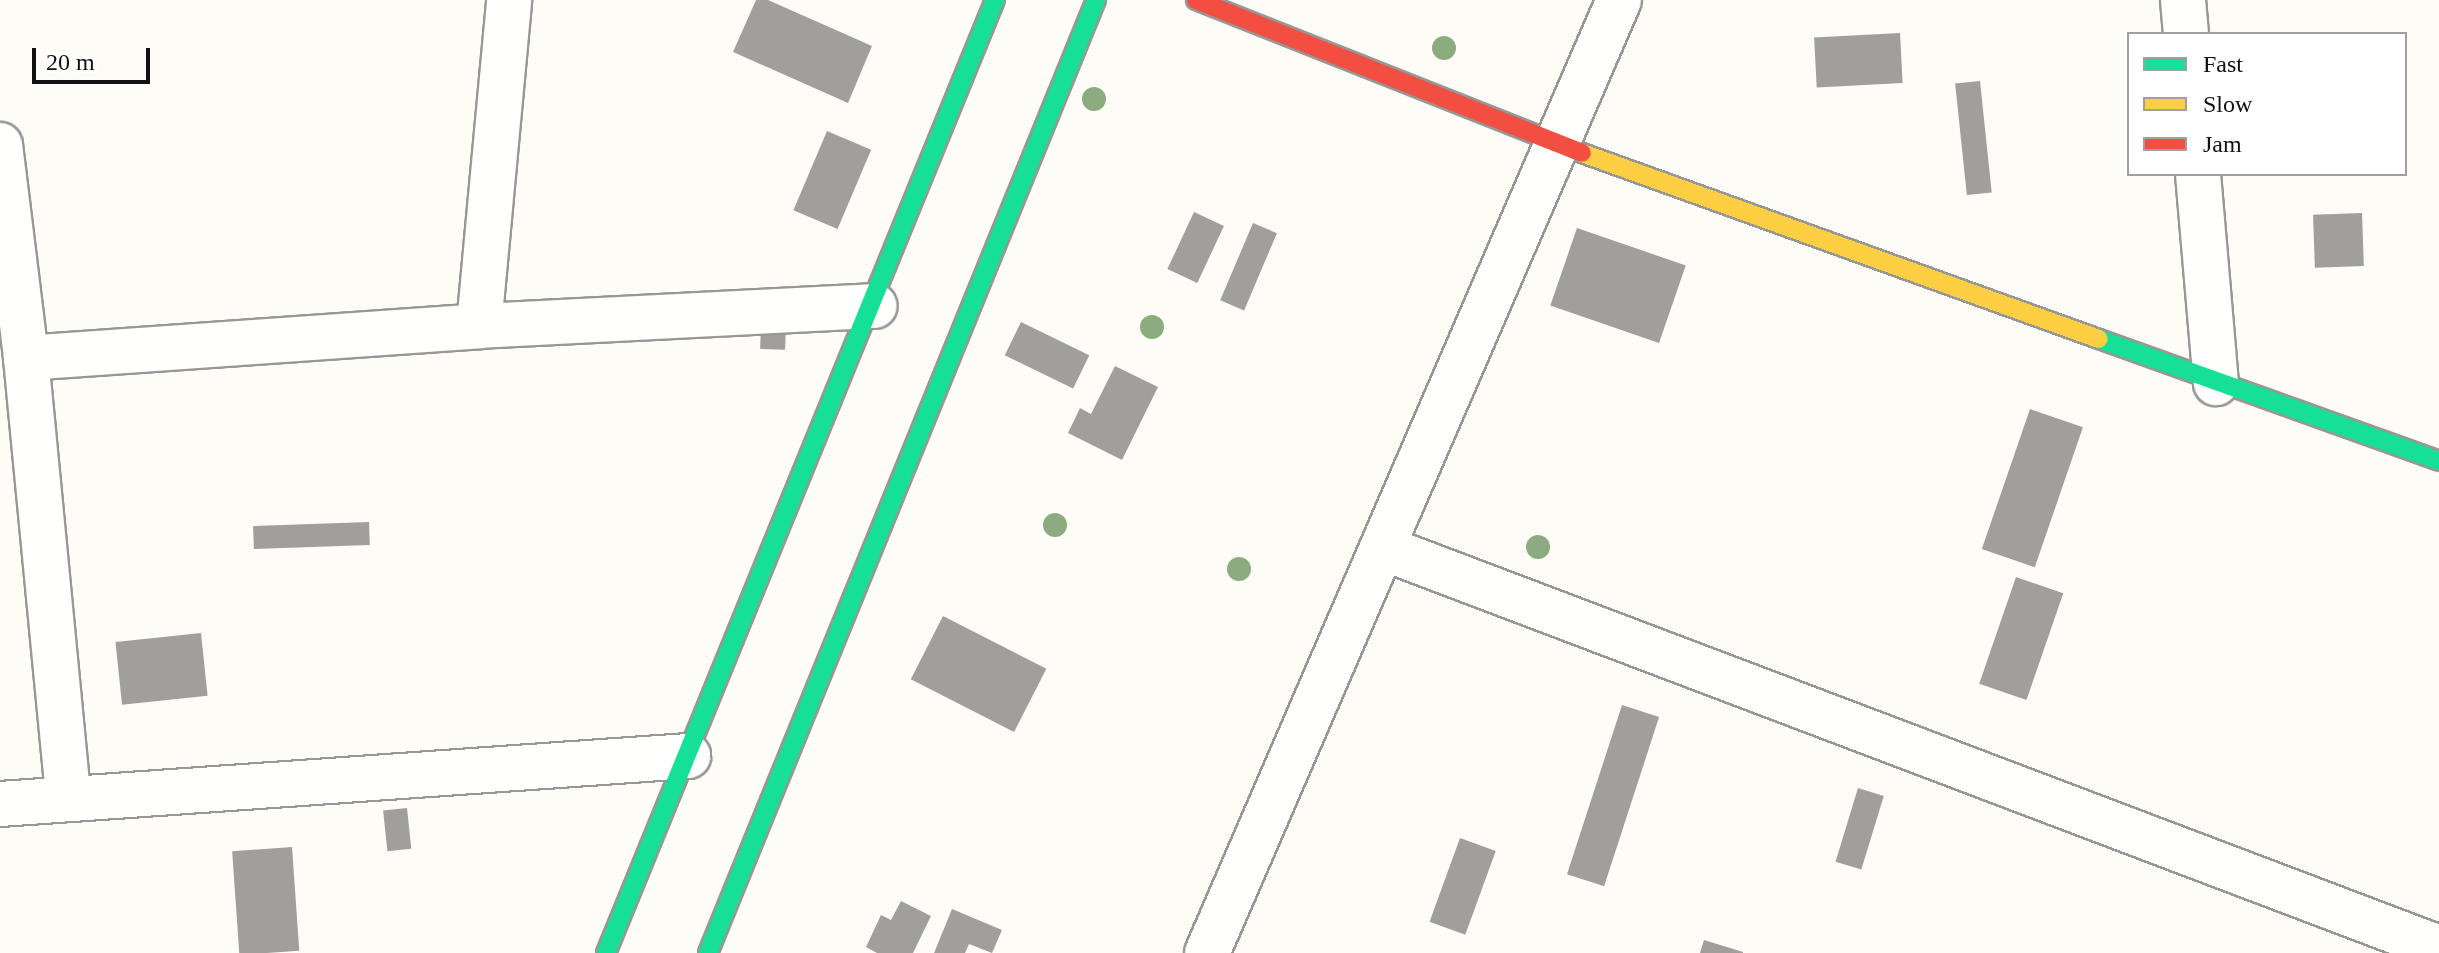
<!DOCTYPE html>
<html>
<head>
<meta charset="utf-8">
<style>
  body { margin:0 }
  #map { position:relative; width:2439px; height:953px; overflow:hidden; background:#fdfcf7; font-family:"Times New Roman",serif }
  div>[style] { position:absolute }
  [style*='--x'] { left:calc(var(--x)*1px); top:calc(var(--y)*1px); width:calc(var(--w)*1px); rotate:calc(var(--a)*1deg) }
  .building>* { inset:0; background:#a19f9c; transform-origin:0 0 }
  .roads { filter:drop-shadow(2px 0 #979795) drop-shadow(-2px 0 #979795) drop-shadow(0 2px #979795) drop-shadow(0 -2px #979795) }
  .street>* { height:44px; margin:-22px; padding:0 22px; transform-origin:22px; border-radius:22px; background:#fffffe }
  .fast>* { height:18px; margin:-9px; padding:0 9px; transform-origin:9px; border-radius:9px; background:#16e098 }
  .slow>* { height:18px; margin:-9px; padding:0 9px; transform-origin:9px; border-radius:9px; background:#ffcf43 }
  .jam>* { height:18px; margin:-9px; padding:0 9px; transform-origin:9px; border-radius:9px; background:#f24e42 }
  .trees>* { width:24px; height:24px; margin:-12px; border-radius:50%; background:#8cac80 }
  span { translate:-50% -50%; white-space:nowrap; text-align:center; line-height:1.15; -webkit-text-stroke:8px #fff; paint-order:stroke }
  .legend { position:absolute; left:2127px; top:32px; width:280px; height:144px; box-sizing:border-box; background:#fff; border:2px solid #a0a0a0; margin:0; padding:10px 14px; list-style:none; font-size:24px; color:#111 }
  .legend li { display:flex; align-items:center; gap:16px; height:40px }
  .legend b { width:40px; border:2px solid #a0a0a0 }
  .scale { position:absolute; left:32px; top:48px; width:118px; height:36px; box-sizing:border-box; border:4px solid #111; border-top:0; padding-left:10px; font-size:24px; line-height:28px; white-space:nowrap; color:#111; -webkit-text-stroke:6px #fff; paint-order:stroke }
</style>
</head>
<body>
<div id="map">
  <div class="building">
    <i style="clip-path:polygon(756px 0,768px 0,872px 46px,848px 103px,733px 52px)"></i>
    <i style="left:1900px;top:33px;width:50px;height:86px;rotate:87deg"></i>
    <i style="left:1980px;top:81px;width:112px;height:25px;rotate:84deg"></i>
    <i style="left:827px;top:131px;width:48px;height:86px;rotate:23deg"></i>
    <i style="left:1194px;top:212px;width:33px;height:63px;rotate:25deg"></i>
    <i style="left:2362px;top:213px;width:53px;height:49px;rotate:88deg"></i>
    <i style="left:1253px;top:223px;width:26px;height:84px;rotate:23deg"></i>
    <i style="left:1577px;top:228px;width:115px;height:82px;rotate:19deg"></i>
    <i style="left:1021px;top:322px;width:76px;height:37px;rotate:26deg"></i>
    <i style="left:761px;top:324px;width:25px;height:25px;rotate:2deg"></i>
    <i style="clip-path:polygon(1115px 366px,1158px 387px,1122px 460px,1068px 433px,1080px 408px,1091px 414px)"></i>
    <i style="left:2030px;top:409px;width:56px;height:148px;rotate:19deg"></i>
    <i style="left:369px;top:522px;width:23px;height:116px;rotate:88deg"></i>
    <i style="left:2016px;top:577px;width:50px;height:113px;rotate:19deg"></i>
    <i style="left:943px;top:616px;width:116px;height:71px;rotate:27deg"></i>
    <i style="left:201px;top:633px;width:63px;height:86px;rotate:84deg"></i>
    <i style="left:1622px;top:705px;width:39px;height:178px;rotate:18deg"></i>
    <i style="left:1858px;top:788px;width:27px;height:77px;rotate:17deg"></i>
    <i style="left:407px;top:808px;width:41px;height:24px;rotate:84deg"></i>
    <i style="left:1460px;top:838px;width:38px;height:89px;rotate:20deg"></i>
    <i style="left:292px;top:847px;width:104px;height:60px;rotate:86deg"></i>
    <i style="clip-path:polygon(901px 901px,931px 916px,913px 953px,877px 953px,866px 947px,881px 915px,891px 920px)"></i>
    <i style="clip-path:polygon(952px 909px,1002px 930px,992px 953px,969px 944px,965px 953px,934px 953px)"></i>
    <i style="clip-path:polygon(1704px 940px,1743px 952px,1743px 953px,1700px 953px)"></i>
  </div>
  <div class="roads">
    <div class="street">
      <i style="--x:2183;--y:0;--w:34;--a:85"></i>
      <i style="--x:0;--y:145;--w:215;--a:83"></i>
      <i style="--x:26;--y:358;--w:441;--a:84.5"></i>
      <i style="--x:2198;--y:174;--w:210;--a:85.1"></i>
      <i style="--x:479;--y:326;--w:327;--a:-84.7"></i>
      <i style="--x:26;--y:358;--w:454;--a:-4"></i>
      <i style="--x:479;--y:326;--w:396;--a:-2.9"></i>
      <i style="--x:1386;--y:549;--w:1126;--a:20.75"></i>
      <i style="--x:0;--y:804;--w:690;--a:-3.99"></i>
      <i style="--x:1207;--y:953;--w:1038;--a:-66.62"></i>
    </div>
    <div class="fast">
      <i style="--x:2099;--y:339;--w:361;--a:19.7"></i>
      <i style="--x:606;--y:953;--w:1029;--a:-67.8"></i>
      <i style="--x:708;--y:953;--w:1029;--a:-67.85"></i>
    </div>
    <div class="slow">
      <i style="--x:1582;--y:153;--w:549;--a:19.79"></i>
    </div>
    <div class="jam">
      <i style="--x:1196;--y:0;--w:415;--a:21.6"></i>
    </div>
  </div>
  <div class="trees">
    <i style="left:1444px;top:48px"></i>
    <i style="left:1094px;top:99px"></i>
    <i style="left:1152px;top:327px"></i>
    <i style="left:1055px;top:525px"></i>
    <i style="left:1538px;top:547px"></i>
    <i style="left:1239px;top:569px"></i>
  </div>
  <ul class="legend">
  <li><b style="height:10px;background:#16e098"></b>Fast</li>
  <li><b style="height:10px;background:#ffcf43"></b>Slow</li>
  <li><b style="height:10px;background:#f24e42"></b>Jam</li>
  </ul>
  <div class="scale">20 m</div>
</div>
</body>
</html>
